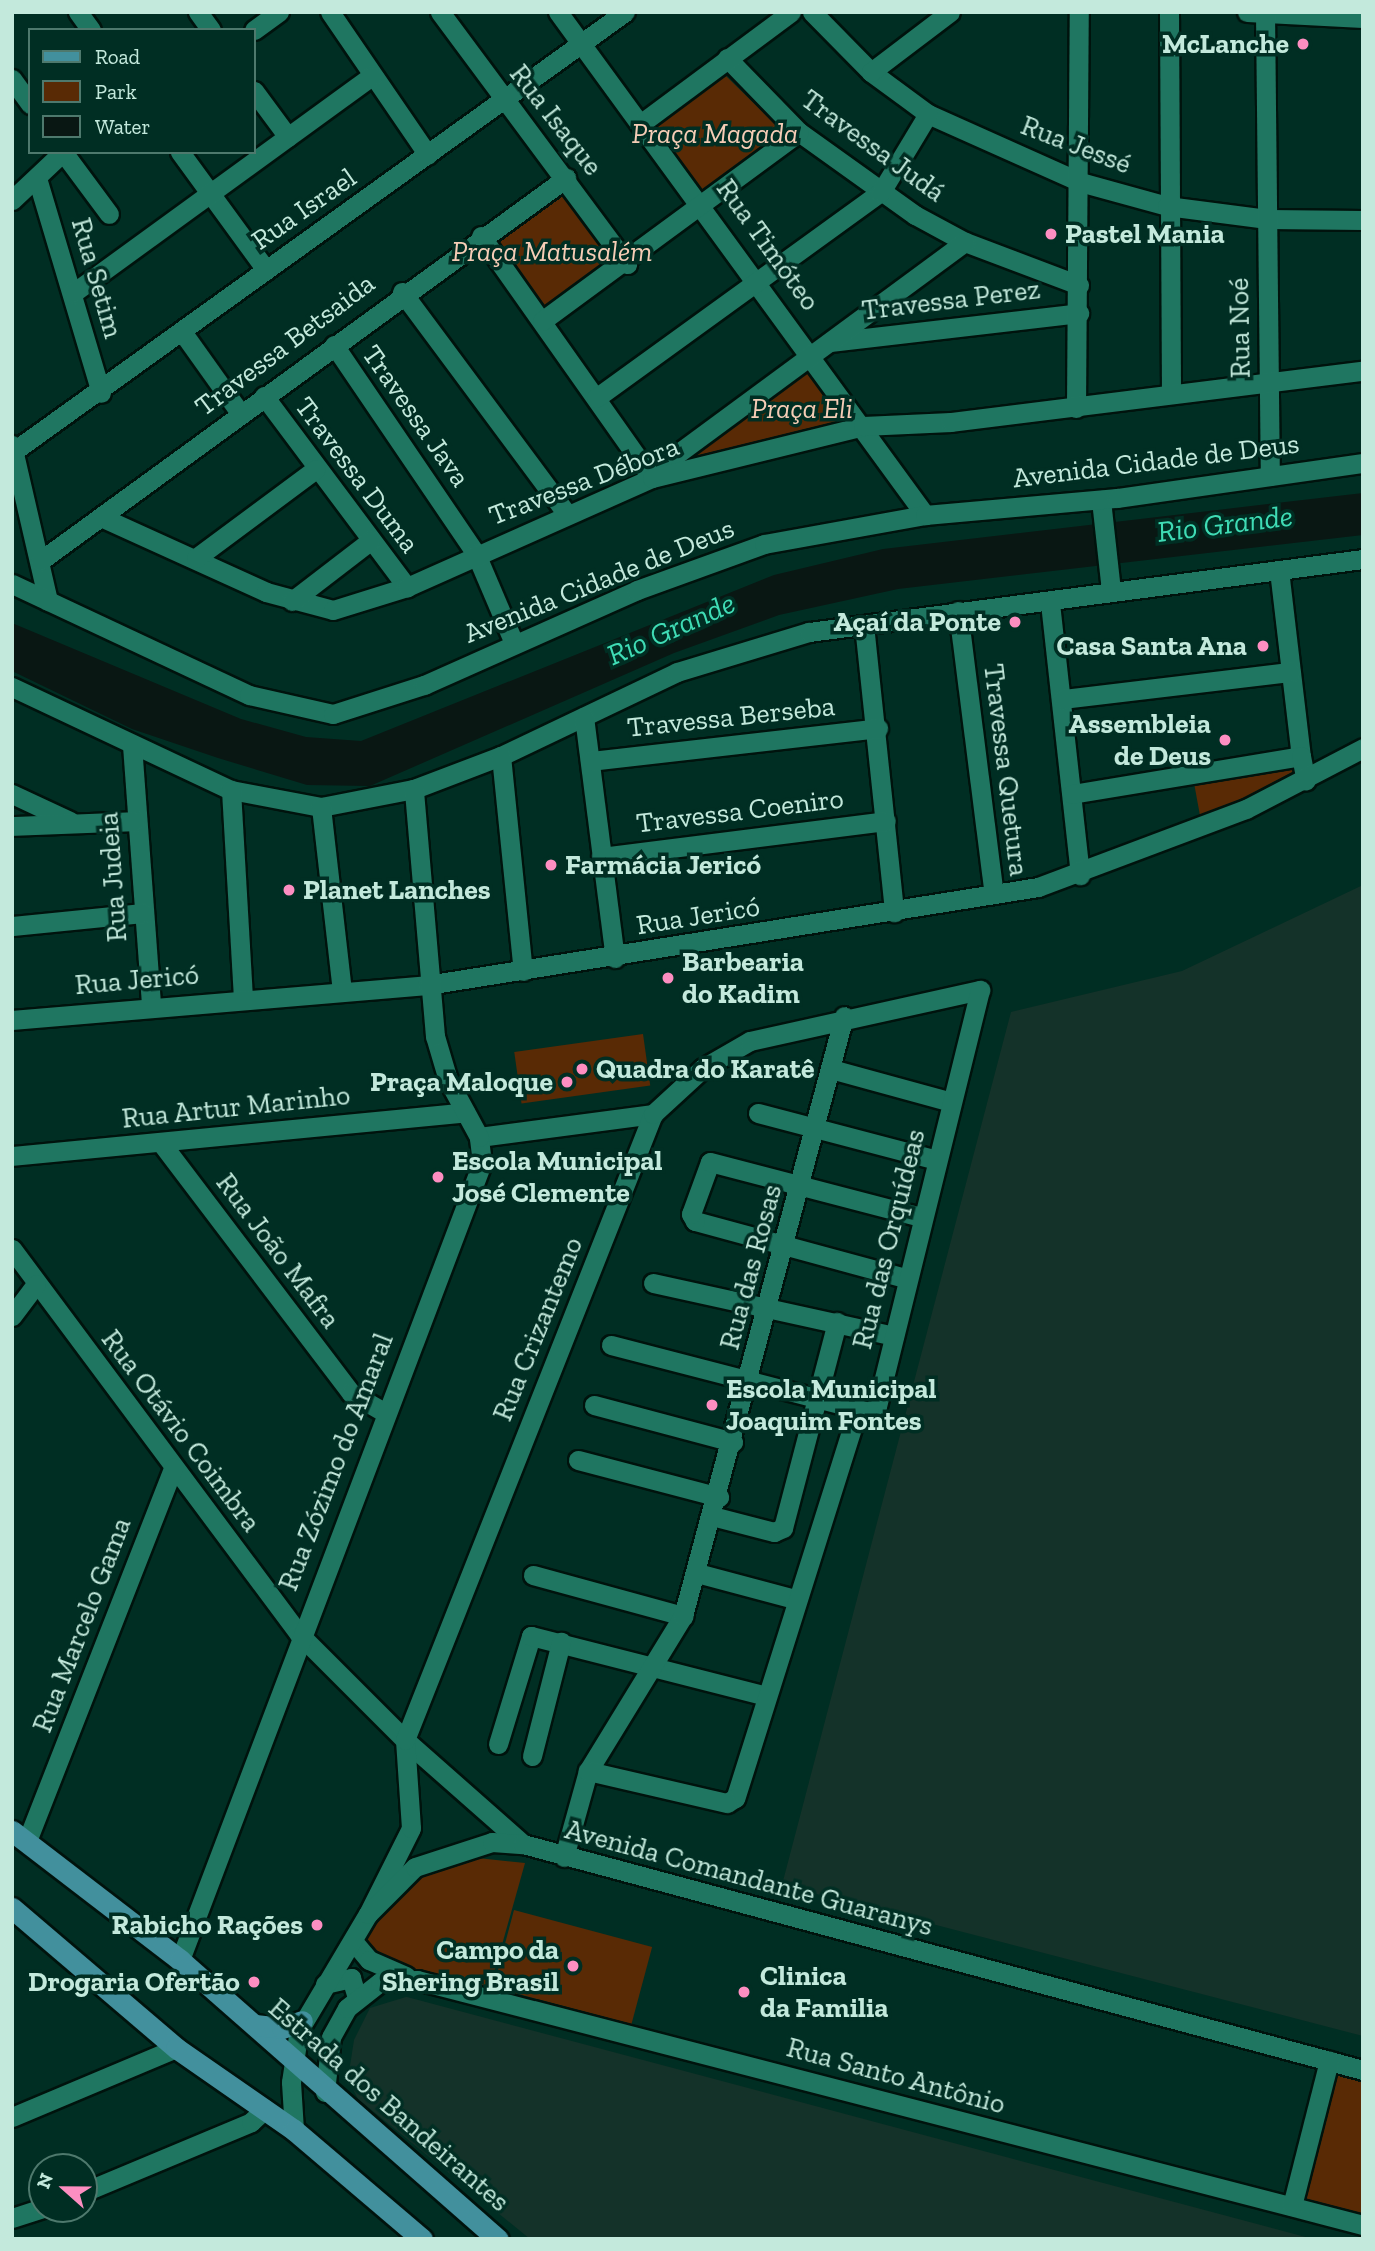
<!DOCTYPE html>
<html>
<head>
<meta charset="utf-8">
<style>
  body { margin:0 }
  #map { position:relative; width:1375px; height:2251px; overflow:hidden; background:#002e23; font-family:"Zilla Slab",serif }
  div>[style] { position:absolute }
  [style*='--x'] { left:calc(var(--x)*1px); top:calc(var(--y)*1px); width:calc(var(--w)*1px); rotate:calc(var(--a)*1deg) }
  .built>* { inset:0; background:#143229 }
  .green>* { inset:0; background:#592a05; transform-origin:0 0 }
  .water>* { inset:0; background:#091713 }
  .roads { filter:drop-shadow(2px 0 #00130d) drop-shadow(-2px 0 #00130d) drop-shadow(0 2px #00130d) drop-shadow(0 -2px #00130d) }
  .minor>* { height:19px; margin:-9.5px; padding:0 9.5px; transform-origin:9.5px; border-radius:9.5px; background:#1f7661 }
  .major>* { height:21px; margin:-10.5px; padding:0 10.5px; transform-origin:10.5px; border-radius:10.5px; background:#42909d }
  .dots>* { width:19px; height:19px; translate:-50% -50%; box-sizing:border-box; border:4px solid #002e23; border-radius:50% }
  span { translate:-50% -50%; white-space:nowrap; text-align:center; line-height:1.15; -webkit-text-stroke:7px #002e23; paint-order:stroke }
  .poi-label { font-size:28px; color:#c3e9dc; font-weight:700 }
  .right { translate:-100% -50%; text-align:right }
  .left { translate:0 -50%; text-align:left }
  .street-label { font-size:28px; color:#c3e9dc }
  .park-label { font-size:28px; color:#f6cdb6; font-style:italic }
  .water-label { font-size:30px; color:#3fdcb5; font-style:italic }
  .frame { position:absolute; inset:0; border:14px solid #c3e9dc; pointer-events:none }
  .legend { position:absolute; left:28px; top:28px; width:228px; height:126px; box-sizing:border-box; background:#002e23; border:2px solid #4e796d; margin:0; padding:9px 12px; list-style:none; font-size:21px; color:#c3e9dc }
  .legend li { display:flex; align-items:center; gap:14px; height:35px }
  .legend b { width:35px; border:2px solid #4e796d }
  .north { position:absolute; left:28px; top:2153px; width:70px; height:70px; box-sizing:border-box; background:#002e23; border:2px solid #4e796d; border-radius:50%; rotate:291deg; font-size:19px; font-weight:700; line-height:28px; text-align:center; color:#c3e9dc }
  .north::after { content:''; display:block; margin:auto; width:24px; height:32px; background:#fd8ec1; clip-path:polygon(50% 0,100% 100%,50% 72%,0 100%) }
</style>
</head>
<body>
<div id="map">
  <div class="built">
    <i style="clip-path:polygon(1363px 885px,1363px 2036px,782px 1885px,1011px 1012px,1182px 971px)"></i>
    <i style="clip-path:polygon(406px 1997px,407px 1997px,1313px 2239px,530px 2239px,358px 2099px,348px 2079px,354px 2040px,370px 2008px)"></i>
  </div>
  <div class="green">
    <i style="clip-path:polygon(722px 72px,787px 136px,707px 199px,649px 126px)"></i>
    <i style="left:564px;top:187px;width:92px;height:96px;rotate:54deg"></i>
    <i style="clip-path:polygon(809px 367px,853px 427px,679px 465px)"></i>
    <i style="clip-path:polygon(1248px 767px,1302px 767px,1201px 821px,1192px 772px)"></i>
    <i style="left:643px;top:1034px;width:52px;height:130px;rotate:82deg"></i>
    <i style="clip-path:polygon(459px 1856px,525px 1863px,489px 1991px,383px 1962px,360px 1939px,425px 1870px)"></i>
    <i style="left:514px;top:1910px;width:143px;height:80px;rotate:15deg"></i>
    <i style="clip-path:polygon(1339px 2069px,1363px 2074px,1363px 2217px,1304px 2200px)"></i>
  </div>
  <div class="water">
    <i style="clip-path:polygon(1363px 493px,1363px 535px,898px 589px,779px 615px,674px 653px,370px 786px,307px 785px,218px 758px,132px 729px,12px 671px,12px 623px,241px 719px,306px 737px,361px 741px,774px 575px,883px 549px)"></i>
  </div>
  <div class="roads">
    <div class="minor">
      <i style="--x:78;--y:12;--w:22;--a:54"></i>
      <i style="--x:198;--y:12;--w:22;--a:54"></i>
      <i style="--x:330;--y:12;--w:173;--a:55.6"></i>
      <i style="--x:440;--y:12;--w:314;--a:53.4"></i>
      <i style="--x:558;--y:12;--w:623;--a:53.88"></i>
      <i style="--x:812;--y:12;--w:84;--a:45.5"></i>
      <i style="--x:871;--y:72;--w:71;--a:36.4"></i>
      <i style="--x:928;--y:114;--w:167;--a:24.1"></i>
      <i style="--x:1080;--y:182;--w:90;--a:15.4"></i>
      <i style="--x:1167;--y:206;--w:101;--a:7.4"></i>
      <i style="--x:1267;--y:219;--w:96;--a:0.6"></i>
      <i style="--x:1169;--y:12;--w:381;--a:89.7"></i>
      <i style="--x:1247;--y:12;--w:116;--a:3"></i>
      <i style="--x:1265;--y:12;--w:464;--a:89.4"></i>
      <i style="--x:254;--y:30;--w:31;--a:-36"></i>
      <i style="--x:727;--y:58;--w:103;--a:45.8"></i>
      <i style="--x:799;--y:132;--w:143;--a:35.6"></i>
      <i style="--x:915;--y:215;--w:57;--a:28.4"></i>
      <i style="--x:965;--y:242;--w:122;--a:20.7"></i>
      <i style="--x:871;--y:72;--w:99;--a:-37.2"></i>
      <i style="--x:12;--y:79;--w:31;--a:54"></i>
      <i style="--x:254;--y:91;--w:57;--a:53.5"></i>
      <i style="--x:643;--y:122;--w:184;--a:-36.6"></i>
      <i style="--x:63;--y:152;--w:77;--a:53.4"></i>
      <i style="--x:180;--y:152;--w:146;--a:53.9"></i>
      <i style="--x:37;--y:178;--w:224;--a:73.4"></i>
      <i style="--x:12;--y:200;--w:70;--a:-43.3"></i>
      <i style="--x:481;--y:236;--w:296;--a:54.8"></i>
      <i style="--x:402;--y:292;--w:275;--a:53.4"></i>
      <i style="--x:73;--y:293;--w:369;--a:-36"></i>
      <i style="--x:542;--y:321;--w:319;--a:-36.3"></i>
      <i style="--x:183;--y:333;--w:98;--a:54.5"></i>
      <i style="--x:830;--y:342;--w:251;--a:-6.6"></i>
      <i style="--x:334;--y:345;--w:253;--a:55.8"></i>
      <i style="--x:476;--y:554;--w:97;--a:66.9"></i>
      <i style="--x:264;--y:396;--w:239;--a:53.2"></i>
      <i style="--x:596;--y:398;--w:352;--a:-35.9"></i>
      <i style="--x:881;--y:192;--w:91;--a:-58.9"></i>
      <i style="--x:1076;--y:408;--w:396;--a:-89.6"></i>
      <i style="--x:12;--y:445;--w:160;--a:77"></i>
      <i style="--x:14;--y:451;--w:752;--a:-35.7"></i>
      <i style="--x:650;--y:474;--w:391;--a:-36.4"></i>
      <i style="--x:1101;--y:500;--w:92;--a:83.7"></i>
      <i style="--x:101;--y:517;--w:181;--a:24.4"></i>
      <i style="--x:266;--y:592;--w:69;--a:15"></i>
      <i style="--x:333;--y:610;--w:77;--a:-17.3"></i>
      <i style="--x:407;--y:587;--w:268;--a:-24"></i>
      <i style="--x:652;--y:478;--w:217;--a:-13.8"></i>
      <i style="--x:863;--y:426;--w:88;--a:-2.6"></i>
      <i style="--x:951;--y:422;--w:415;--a:-7.1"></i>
      <i style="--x:196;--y:558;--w:149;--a:-36.6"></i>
      <i style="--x:40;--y:561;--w:651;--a:-36.06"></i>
      <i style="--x:1279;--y:570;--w:187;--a:83.3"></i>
      <i style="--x:12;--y:584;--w:262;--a:25.1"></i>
      <i style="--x:249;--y:695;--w:86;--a:12.7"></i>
      <i style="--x:333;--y:714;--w:96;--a:-17.7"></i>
      <i style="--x:424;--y:685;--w:233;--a:-24"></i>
      <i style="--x:637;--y:590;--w:135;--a:-19.9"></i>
      <i style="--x:764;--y:544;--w:164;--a:-10.2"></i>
      <i style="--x:925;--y:515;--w:193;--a:-5.1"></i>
      <i style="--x:1117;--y:498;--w:248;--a:-8.1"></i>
      <i style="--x:292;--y:601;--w:98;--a:-37.6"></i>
      <i style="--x:1050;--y:603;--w:274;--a:83.7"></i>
      <i style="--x:958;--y:611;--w:285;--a:82.8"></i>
      <i style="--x:864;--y:625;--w:289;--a:84"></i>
      <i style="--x:12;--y:687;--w:242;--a:25.2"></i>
      <i style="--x:231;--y:790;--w:92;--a:10.7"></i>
      <i style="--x:321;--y:807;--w:95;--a:-11"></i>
      <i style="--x:414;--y:789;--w:93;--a:-20.8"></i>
      <i style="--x:501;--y:756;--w:195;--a:-25.5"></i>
      <i style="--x:677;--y:672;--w:138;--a:-16.9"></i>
      <i style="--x:809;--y:632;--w:559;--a:-7.51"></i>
      <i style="--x:1063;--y:699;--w:229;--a:-6.8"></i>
      <i style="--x:584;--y:717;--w:243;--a:82.7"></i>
      <i style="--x:132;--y:745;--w:261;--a:85.8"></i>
      <i style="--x:501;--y:756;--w:216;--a:84.2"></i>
      <i style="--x:590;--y:761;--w:290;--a:-6.5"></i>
      <i style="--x:231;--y:790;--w:210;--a:86.7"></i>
      <i style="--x:12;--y:794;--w:64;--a:25"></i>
      <i style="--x:1072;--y:794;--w:232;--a:-9.4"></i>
      <i style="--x:1301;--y:756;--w:25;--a:79"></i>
      <i style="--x:321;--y:807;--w:184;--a:83.5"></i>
      <i style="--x:12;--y:826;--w:123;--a:-2.3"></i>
      <i style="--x:601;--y:857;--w:287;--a:-7.2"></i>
      <i style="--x:12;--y:926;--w:132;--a:-5.7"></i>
      <i style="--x:12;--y:1020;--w:416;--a:-4.8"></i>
      <i style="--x:427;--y:985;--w:619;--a:-9.11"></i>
      <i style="--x:1038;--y:887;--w:222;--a:-20.6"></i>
      <i style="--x:1246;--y:809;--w:132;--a:-27.5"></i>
      <i style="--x:831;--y:1069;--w:125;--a:15.3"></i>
      <i style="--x:758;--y:1113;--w:185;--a:14.7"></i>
      <i style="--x:479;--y:1137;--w:176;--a:-7.5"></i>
      <i style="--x:162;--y:1144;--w:313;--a:52.8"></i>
      <i style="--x:351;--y:1393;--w:39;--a:30"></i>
      <i style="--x:12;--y:1156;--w:455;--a:-5.5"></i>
      <i style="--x:12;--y:1249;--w:480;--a:53.3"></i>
      <i style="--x:299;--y:1634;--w:150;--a:45"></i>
      <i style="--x:405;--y:1740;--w:157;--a:41.4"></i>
      <i style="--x:905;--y:1278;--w:218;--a:-164.8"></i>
      <i style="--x:695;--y:1221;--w:8;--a:-120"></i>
      <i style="--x:691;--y:1214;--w:55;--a:-69.9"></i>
      <i style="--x:710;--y:1162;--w:218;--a:14.6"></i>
      <i style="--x:653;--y:1283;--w:247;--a:12.4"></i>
      <i style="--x:12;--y:1316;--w:40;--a:-53"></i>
      <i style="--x:611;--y:1345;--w:255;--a:14.5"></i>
      <i style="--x:594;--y:1405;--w:144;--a:14.9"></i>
      <i style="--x:578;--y:1460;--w:146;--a:14.7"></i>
      <i style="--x:712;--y:1516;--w:64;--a:14.5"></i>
      <i style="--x:774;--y:1532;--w:10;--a:-24"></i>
      <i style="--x:783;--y:1528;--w:213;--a:-75.3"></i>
      <i style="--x:697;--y:1573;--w:101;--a:14.9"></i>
      <i style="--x:533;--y:1575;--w:156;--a:15.3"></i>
      <i style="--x:498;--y:1744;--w:113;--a:-73"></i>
      <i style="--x:531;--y:1636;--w:239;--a:14.3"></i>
      <i style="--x:532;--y:1756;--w:118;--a:-75.7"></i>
      <i style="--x:27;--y:1841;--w:401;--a:-68.6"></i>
      <i style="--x:564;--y:1857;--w:89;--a:-74.4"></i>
      <i style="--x:588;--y:1771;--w:182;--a:-58.5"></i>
      <i style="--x:683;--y:1616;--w:621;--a:-74.98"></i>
      <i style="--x:368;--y:1914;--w:96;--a:-63.4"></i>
      <i style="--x:411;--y:1828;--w:88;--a:-93.9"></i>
      <i style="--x:405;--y:1740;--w:673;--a:-68.39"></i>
      <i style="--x:653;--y:1114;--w:68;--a:-42.6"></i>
      <i style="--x:703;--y:1068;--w:54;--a:-29.9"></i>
      <i style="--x:750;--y:1041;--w:236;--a:-12.5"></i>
      <i style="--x:980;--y:990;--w:429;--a:103.9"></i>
      <i style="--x:877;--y:1406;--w:10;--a:143"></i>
      <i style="--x:869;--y:1412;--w:11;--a:-165"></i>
      <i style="--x:858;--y:1409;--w:408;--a:107.5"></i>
      <i style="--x:735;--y:1798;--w:9;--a:148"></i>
      <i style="--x:727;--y:1803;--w:143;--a:-167"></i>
      <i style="--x:353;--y:1941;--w:25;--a:50"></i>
      <i style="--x:369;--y:1960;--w:40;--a:23.4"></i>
      <i style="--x:180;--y:1960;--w:852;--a:-69.25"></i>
      <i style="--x:482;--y:1163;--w:26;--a:-97"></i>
      <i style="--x:479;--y:1137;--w:65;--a:-118.5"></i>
      <i style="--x:448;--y:1080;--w:46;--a:-106.5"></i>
      <i style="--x:435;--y:1036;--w:248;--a:-94.9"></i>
      <i style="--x:325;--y:1984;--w:27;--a:-13"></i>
      <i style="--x:351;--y:1978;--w:21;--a:73"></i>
      <i style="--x:325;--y:2092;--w:55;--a:-83.8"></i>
      <i style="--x:331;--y:2037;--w:33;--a:-61"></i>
      <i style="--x:347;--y:2008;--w:42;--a:-38.2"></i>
      <i style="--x:380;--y:1982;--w:37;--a:-3"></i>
      <i style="--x:417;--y:1980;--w:977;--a:14.52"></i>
      <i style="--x:12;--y:2117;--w:178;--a:-22.8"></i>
      <i style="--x:294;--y:2130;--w:48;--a:-93.6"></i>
      <i style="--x:291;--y:2082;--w:53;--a:-81.3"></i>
      <i style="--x:299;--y:2030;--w:135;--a:-59.3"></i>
      <i style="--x:368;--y:1914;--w:66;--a:-45"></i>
      <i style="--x:415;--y:1867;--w:81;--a:-18"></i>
      <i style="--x:492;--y:1842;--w:31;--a:4"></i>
      <i style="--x:523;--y:1844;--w:870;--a:15.06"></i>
      <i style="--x:84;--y:2192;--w:181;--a:-22.7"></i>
      <i style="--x:251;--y:2122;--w:19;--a:-43"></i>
      <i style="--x:1292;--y:2206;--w:150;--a:-75.7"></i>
      <i style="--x:12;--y:2218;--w:32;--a:-18"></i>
    </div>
    <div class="major">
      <i style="--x:12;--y:1831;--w:212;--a:37.5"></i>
      <i style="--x:180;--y:1960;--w:423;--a:41.3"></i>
      <i style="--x:12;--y:1908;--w:216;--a:40.5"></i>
      <i style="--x:176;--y:2048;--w:144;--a:34.8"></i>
      <i style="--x:294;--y:2130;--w:168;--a:40.4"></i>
      <i style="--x:255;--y:2025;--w:27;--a:6"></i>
      <i style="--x:282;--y:2028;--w:21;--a:-19"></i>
    </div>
  </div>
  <div class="dots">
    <i style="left:1303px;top:44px;background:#fd8ec1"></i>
    <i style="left:1051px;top:234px;background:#fd8ec1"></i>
    <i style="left:1015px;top:622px;background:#fd8ec1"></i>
    <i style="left:1263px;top:646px;background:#fd8ec1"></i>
    <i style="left:1225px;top:740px;background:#fd8ec1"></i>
    <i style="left:551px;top:865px;background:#fd8ec1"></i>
    <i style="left:289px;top:890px;background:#fd8ec1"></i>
    <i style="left:668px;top:978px;background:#fd8ec1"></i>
    <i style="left:582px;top:1069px;background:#fd8ec1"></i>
    <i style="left:567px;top:1082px;background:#fd8ec1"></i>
    <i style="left:438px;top:1177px;background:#fd8ec1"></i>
    <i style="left:712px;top:1405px;background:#fd8ec1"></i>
    <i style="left:317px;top:1925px;background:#fd8ec1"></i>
    <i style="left:573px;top:1966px;background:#fd8ec1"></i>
    <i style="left:254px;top:1982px;background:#fd8ec1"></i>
    <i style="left:744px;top:1992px;background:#fd8ec1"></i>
  </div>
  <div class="poi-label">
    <span class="right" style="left:1289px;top:44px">McLanche</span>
    <span class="left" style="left:1065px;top:234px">Pastel Mania</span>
    <span class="right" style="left:1001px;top:622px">Açaí da Ponte</span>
    <span class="right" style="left:1247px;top:646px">Casa Santa Ana</span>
    <span class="right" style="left:1211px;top:740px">Assembleia<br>de Deus</span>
    <span class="left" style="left:565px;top:865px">Farmácia Jericó</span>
    <span class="left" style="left:303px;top:890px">Planet Lanches</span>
    <span class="left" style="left:682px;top:978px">Barbearia<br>do Kadim</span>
    <span class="left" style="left:596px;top:1069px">Quadra do Karatê</span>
    <span class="right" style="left:553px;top:1082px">Praça Maloque</span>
    <span class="left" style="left:452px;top:1177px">Escola Municipal<br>José Clemente</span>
    <span class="left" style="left:726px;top:1405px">Escola Municipal<br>Joaquim Fontes</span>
    <span class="right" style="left:303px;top:1925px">Rabicho Rações</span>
    <span class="right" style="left:559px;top:1966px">Campo da<br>Shering Brasil</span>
    <span class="left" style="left:760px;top:1992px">Clinica<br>da Familia</span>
    <span class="right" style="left:240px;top:1982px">Drogaria Ofertão</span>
  </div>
  <div class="street-label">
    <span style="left:556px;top:120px;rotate:52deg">Rua Isaque</span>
    <span style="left:1076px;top:145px;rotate:21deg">Rua Jessé</span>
    <span style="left:873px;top:146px;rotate:36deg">Travessa Judá</span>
    <span style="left:304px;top:209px;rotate:-35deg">Rua Israel</span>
    <span style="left:768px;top:245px;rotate:54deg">Rua Timóteo</span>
    <span style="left:97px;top:278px;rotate:74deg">Rua Setim</span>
    <span style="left:951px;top:300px;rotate:-7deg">Travessa Perez</span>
    <span style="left:1240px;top:328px;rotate:-91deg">Rua Noé</span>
    <span style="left:285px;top:345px;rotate:-37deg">Travessa Betsaida</span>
    <span style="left:416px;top:416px;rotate:55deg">Travessa Java</span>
    <span style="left:1156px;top:461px;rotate:-7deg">Avenida Cidade de Deus</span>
    <span style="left:357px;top:475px;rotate:53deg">Travessa Duma</span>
    <span style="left:584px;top:481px;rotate:-21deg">Travessa Débora</span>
    <span style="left:599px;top:581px;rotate:-22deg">Avenida Cidade de Deus</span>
    <span style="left:731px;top:717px;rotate:-6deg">Travessa Berseba</span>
    <span style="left:1006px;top:770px;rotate:83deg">Travessa Quetura</span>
    <span style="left:740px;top:811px;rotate:-7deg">Travessa Coeniro</span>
    <span style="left:113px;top:877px;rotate:-94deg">Rua Judeia</span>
    <span style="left:698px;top:916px;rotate:-9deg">Rua Jericó</span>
    <span style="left:137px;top:980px;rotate:-5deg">Rua Jericó</span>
    <span style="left:236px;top:1107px;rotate:-6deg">Rua Artur Marinho</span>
    <span style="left:889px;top:1239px;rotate:-76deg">Rua das Orquídeas</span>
    <span style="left:278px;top:1251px;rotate:53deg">Rua João Mafra</span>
    <span style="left:751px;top:1267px;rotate:-75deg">Rua das Rosas</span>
    <span style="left:538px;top:1329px;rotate:-68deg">Rua Crizantemo</span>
    <span style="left:181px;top:1431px;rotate:53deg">Rua Otávio Coimbra</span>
    <span style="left:336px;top:1462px;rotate:-69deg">Rua Zózimo do Amaral</span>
    <span style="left:82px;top:1625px;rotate:-69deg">Rua Marcelo Gama</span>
    <span style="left:749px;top:1878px;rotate:15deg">Avenida Comandante Guaranys</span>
    <span style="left:896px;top:2076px;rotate:15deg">Rua Santo Antônio</span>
    <span style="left:389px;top:2105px;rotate:41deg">Estrada dos Bandeirantes</span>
  </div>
  <div class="park-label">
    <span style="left:715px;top:134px">Praça Magada</span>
    <span style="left:552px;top:252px">Praça Matusalém</span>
    <span style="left:802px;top:409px">Praça Eli</span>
  </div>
  <div class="water-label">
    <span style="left:1225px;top:524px;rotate:-7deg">Rio Grande</span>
    <span style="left:671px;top:629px;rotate:-24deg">Rio Grande</span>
  </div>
  <div class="frame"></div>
  <ul class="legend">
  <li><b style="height:9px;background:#42909d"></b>Road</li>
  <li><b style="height:19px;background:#592a05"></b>Park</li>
  <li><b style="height:19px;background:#091713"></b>Water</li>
  </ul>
  <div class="north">N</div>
</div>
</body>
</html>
